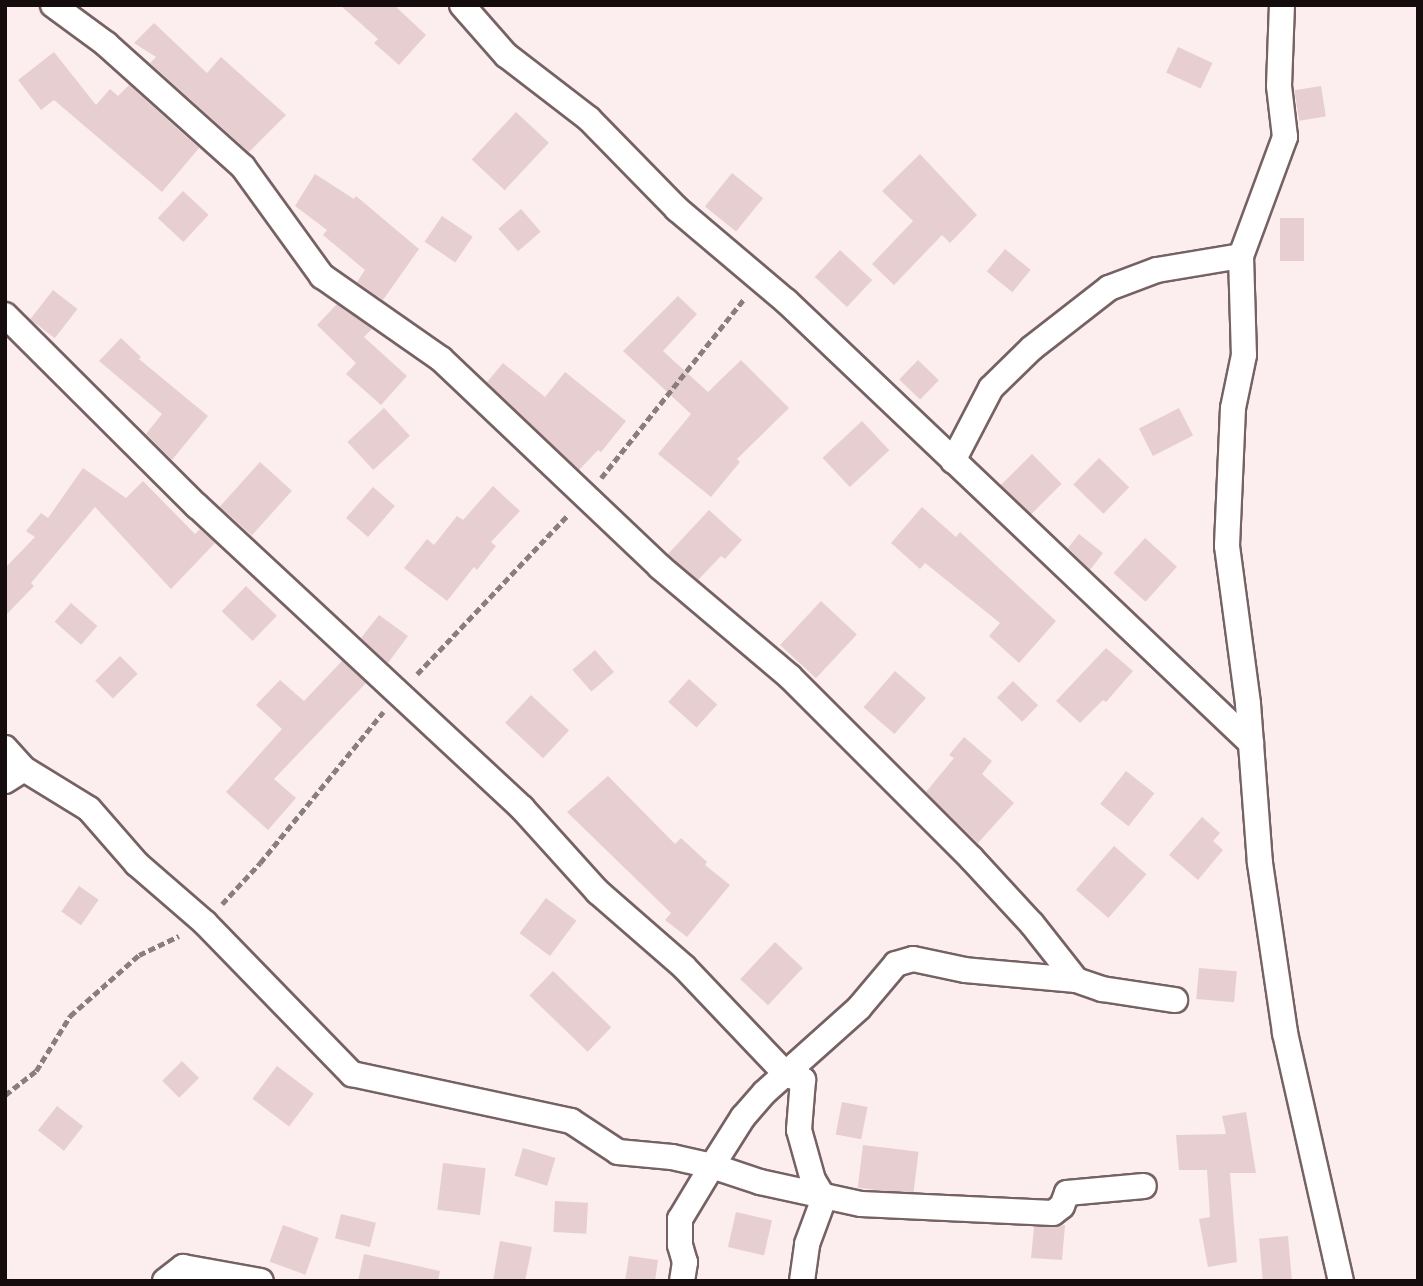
<!DOCTYPE html>
<html>
<head>
<meta charset="utf-8">
<style>
  body { margin:0 }
  #map { position:relative; width:1423px; height:1286px; overflow:hidden; background:#fcedee; font-family:"Fira Sans",sans-serif }
  div>[style] { position:absolute }
  [style*='--x'] { left:calc(var(--x)*1px); top:calc(var(--y)*1px); width:calc(var(--w)*1px); rotate:calc(var(--a)*1deg) }
  .building>* { inset:0; background:#e7cfd1; transform-origin:0 0 }
  .path>* { height:4.5px; margin-top:-2.25px; transform-origin:0; background:repeating-linear-gradient(90deg,#897d7e 0 7px,transparent 0 10.5px) }
  .roads { filter:drop-shadow(2px 0 #766263) drop-shadow(-2px 0 #766263) drop-shadow(0 2px #766263) drop-shadow(0 -2px #766263) }
  .street>* { height:24px; margin:-12px; padding:0 12px; transform-origin:12px; border-radius:12px; background:#fff }
  span { translate:-50% -50%; white-space:nowrap; text-align:center; line-height:1.15; -webkit-text-stroke:6px #fff; paint-order:stroke }
  .frame { position:absolute; inset:0; border:7px solid #150d0d; pointer-events:none }
</style>
</head>
<body>
<div id="map">
  <div class="building">
    <i style="clip-path:polygon(340px 5px,394px 5px,426px 35px,399px 65px,374px 43px,378px 39px)"></i>
    <i style="clip-path:polygon(154px 23px,207px 73px,221px 57px,286px 115px,249px 152px,150px 63px,156px 57px,134px 43px)"></i>
    <i style="left:1178px;top:47px;width:38px;height:28px;rotate:25deg"></i>
    <i style="clip-path:polygon(54px 52px,96px 105px,110px 89px,118px 96px,129px 85px,199px 148px,162px 192px,54px 100px,41px 110px,18px 80px)"></i>
    <i style="left:1321px;top:86px;width:31px;height:27px;rotate:81deg"></i>
    <i style="left:516px;top:112px;width:45px;height:65px;rotate:43deg"></i>
    <i style="clip-path:polygon(920px 154px,977px 215px,950px 243px,942px 235px,894px 285px,872px 264px,913px 221px,882px 191px)"></i>
    <i style="left:732px;top:173px;width:40px;height:43px;rotate:39deg"></i>
    <i style="clip-path:polygon(315px 174px,354px 199px,356px 196px,419px 249px,383px 300px,357px 282px,365px 270px,323px 235px,327px 230px,295px 206px)"></i>
    <i style="left:183px;top:191px;width:35px;height:37px;rotate:43deg"></i>
    <i style="left:521px;top:209px;width:30px;height:30px;rotate:49deg"></i>
    <i style="left:442px;top:216px;width:37px;height:31px;rotate:34deg"></i>
    <i style="left:1280px;top:218px;width:24px;height:43px"></i>
    <i style="left:1005px;top:249px;width:33px;height:29px;rotate:39deg"></i>
    <i style="left:840px;top:250px;width:44px;height:37px;rotate:43deg"></i>
    <i style="left:53px;top:290px;width:31px;height:37px;rotate:38deg"></i>
    <i style="clip-path:polygon(678px 296px,697px 314px,663px 351px,708px 392px,741px 360px,789px 408px,737px 459px,740px 462px,711px 497px,658px 454px,691px 414px,623px 351px)"></i>
    <i style="clip-path:polygon(337px 304px,372px 329px,364px 337px,407px 376px,381px 405px,346px 374px,356px 363px,317px 325px)"></i>
    <i style="clip-path:polygon(121px 338px,141px 357px,139px 359px,208px 416px,172px 460px,146px 434px,162px 414px,99px 361px)"></i>
    <i style="left:918px;top:360px;width:29px;height:27px;rotate:44deg"></i>
    <i style="clip-path:polygon(503px 363px,545px 397px,565px 372px,626px 421px,601px 452px,598px 450px,579px 470px,487px 382px)"></i>
    <i style="left:384px;top:408px;width:38px;height:50px;rotate:47deg"></i>
    <i style="left:1179px;top:408px;width:31px;height:45px;rotate:63deg"></i>
    <i style="left:862px;top:421px;width:40px;height:54px;rotate:47deg"></i>
    <i style="left:1032px;top:454px;width:42px;height:44px;rotate:45deg"></i>
    <i style="left:1099px;top:458px;width:42px;height:37px;rotate:44deg"></i>
    <i style="left:260px;top:462px;width:43px;height:60px;rotate:42deg"></i>
    <i style="clip-path:polygon(83px 468px,126px 498px,143px 481px,195px 534px,200px 529px,215px 543px,171px 589px,95px 507px,31px 583px,34px 586px,5px 616px,5px 568px,35px 537px,26px 531px,41px 513px,48px 518px)"></i>
    <i style="clip-path:polygon(493px 486px,520px 511px,491px 542px,496px 546px,477px 570px,474px 567px,447px 601px,404px 568px,427px 539px,434px 545px,457px 516px,463px 520px)"></i>
    <i style="left:373px;top:487px;width:29px;height:41px;rotate:41deg"></i>
    <i style="clip-path:polygon(922px 507px,956px 537px,960px 532px,1056px 621px,1019px 663px,989px 636px,1000px 623px,925px 563px,920px 569px,891px 543px)"></i>
    <i style="clip-path:polygon(709px 510px,742px 540px,725px 559px,721px 556px,698px 580px,668px 554px)"></i>
    <i style="clip-path:polygon(1079px 534px,1103px 553px,1090px 570px,1068px 548px)"></i>
    <i style="left:1145px;top:538px;width:43px;height:47px;rotate:42deg"></i>
    <i style="left:246px;top:586px;width:43px;height:35px;rotate:44deg"></i>
    <i style="left:821px;top:601px;width:49px;height:60px;rotate:43deg"></i>
    <i style="left:71px;top:603px;width:35px;height:25px;rotate:41deg"></i>
    <i style="clip-path:polygon(379px 615px,408px 636px,388px 663px,361px 638px)"></i>
    <i style="clip-path:polygon(1106px 648px,1133px 671px,1106px 702px,1103px 700px,1080px 723px,1056px 701px)"></i>
    <i style="left:595px;top:650px;width:29px;height:30px;rotate:49deg"></i>
    <i style="left:120px;top:656px;width:25px;height:35px;rotate:45deg"></i>
    <i style="clip-path:polygon(342px 661px,366px 683px,274px 779px,296px 798px,268px 830px,226px 792px,282px 729px,256px 705px,280px 680px,304px 701px)"></i>
    <i style="left:895px;top:671px;width:41px;height:48px;rotate:41deg"></i>
    <i style="left:689px;top:679px;width:38px;height:31px;rotate:42deg"></i>
    <i style="left:1013px;top:681px;width:35px;height:23px;rotate:44deg"></i>
    <i style="left:531px;top:695px;width:52px;height:38px;rotate:43deg"></i>
    <i style="clip-path:polygon(964px 737px,992px 761px,982px 774px,1014px 803px,978px 843px,926px 792px,954px 758px,949px 755px)"></i>
    <i style="left:1126px;top:771px;width:36px;height:42px;rotate:38deg"></i>
    <i style="clip-path:polygon(608px 776px,675px 844px,681px 838px,707px 862px,705px 865px,730px 885px,687px 937px,665px 920px,671px 913px,567px 812px)"></i>
    <i style="clip-path:polygon(1202px 817px,1220px 833px,1213px 841px,1223px 850px,1198px 880px,1169px 855px)"></i>
    <i style="left:1114px;top:846px;width:43px;height:58px;rotate:41deg"></i>
    <i style="left:79px;top:886px;width:24px;height:31px;rotate:35deg"></i>
    <i style="left:546px;top:898px;width:38px;height:44px;rotate:37deg"></i>
    <i style="left:775px;top:942px;width:38px;height:51px;rotate:43deg"></i>
    <i style="left:1199px;top:968px;width:38px;height:31px;rotate:5deg"></i>
    <i style="left:553px;top:971px;width:81px;height:34px;rotate:44deg"></i>
    <i style="left:182px;top:1061px;width:24px;height:28px;rotate:45deg"></i>
    <i style="left:277px;top:1066px;width:46px;height:41px;rotate:37deg"></i>
    <i style="left:842px;top:1102px;width:26px;height:33px;rotate:11deg"></i>
    <i style="left:57px;top:1106px;width:33px;height:31px;rotate:38deg"></i>
    <i style="clip-path:polygon(1246px 1112px,1256px 1173px,1230px 1173px,1237px 1262px,1208px 1267px,1199px 1219px,1210px 1217px,1207px 1170px,1179px 1170px,1176px 1135px,1226px 1134px,1222px 1116px)"></i>
    <i style="left:863px;top:1145px;width:56px;height:43px;rotate:7deg"></i>
    <i style="left:523px;top:1148px;width:34px;height:29px;rotate:17deg"></i>
    <i style="left:443px;top:1163px;width:43px;height:47px;rotate:7deg"></i>
    <i style="left:555px;top:1201px;width:33px;height:31px;rotate:3deg"></i>
    <i style="left:736px;top:1212px;width:37px;height:36px;rotate:13deg"></i>
    <i style="left:341px;top:1214px;width:36px;height:25px;rotate:14deg"></i>
    <i style="left:283px;top:1225px;width:38px;height:39px;rotate:20deg"></i>
    <i style="clip-path:polygon(1065px 1225px,1062px 1260px,1031px 1258px,1034px 1227px)"></i>
    <i style="left:1288px;top:1236px;width:45px;height:29px;rotate:85deg"></i>
    <i style="clip-path:polygon(500px 1241px,532px 1247px,525px 1281px,493px 1281px)"></i>
    <i style="clip-path:polygon(364px 1254px,440px 1271px,438px 1281px,358px 1281px)"></i>
    <i style="clip-path:polygon(629px 1256px,658px 1260px,655px 1281px,625px 1281px)"></i>
  </div>
  <div class="path">
    <i style="--x:601;--y:478;--w:229;--a:-51.4"></i>
    <i style="--x:417;--y:674;--w:218;--a:-46.5"></i>
    <i style="--x:222;--y:904;--w:56;--a:-47.2"></i>
    <i style="--x:260;--y:863;--w:195;--a:-50.8"></i>
    <i style="--x:5;--y:1095;--w:39;--a:-38"></i>
    <i style="--x:36;--y:1071;--w:65;--a:-58.3"></i>
    <i style="--x:70;--y:1016;--w:92;--a:-41.5"></i>
    <i style="--x:139;--y:955;--w:44;--a:-25.4"></i>
  </div>
  <div class="roads">
    <div class="street">
      <i style="--x:53;--y:5;--w:66;--a:36.3"></i>
      <i style="--x:106;--y:44;--w:184;--a:41.9"></i>
      <i style="--x:243;--y:167;--w:135;--a:54.1"></i>
      <i style="--x:322;--y:276;--w:145;--a:34.9"></i>
      <i style="--x:441;--y:359;--w:302;--a:43.5"></i>
      <i style="--x:660;--y:567;--w:170;--a:40.2"></i>
      <i style="--x:790;--y:677;--w:256;--a:45"></i>
      <i style="--x:971;--y:858;--w:90;--a:47.3"></i>
      <i style="--x:1032;--y:924;--w:71;--a:51.8"></i>
      <i style="--x:1076;--y:980;--w:28;--a:19"></i>
      <i style="--x:1102;--y:989;--w:74;--a:8.6"></i>
      <i style="--x:462;--y:5;--w:67;--a:48.7"></i>
      <i style="--x:506;--y:55;--w:105;--a:37.6"></i>
      <i style="--x:589;--y:119;--w:126;--a:45.6"></i>
      <i style="--x:677;--y:209;--w:143;--a:40.2"></i>
      <i style="--x:786;--y:301;--w:642;--a:43.55"></i>
      <i style="--x:1241;--y:256;--w:127;--a:-69.7"></i>
      <i style="--x:1285;--y:137;--w:51;--a:-96.7"></i>
      <i style="--x:1279;--y:86;--w:81;--a:-87.9"></i>
      <i style="--x:5;--y:315;--w:271;--a:44.9"></i>
      <i style="--x:197;--y:506;--w:444;--a:42.9"></i>
      <i style="--x:522;--y:808;--w:113;--a:47.9"></i>
      <i style="--x:598;--y:892;--w:114;--a:41.1"></i>
      <i style="--x:684;--y:967;--w:149;--a:46.4"></i>
      <i style="--x:787;--y:1075;--w:17;--a:17"></i>
      <i style="--x:803;--y:1080;--w:50;--a:94.6"></i>
      <i style="--x:799;--y:1130;--w:52;--a:74.4"></i>
      <i style="--x:813;--y:1180;--w:21;--a:59"></i>
      <i style="--x:953;--y:461;--w:82;--a:-62.5"></i>
      <i style="--x:991;--y:388;--w:57;--a:-44.3"></i>
      <i style="--x:1032;--y:348;--w:98;--a:-37.9"></i>
      <i style="--x:1109;--y:288;--w:51;--a:-20.6"></i>
      <i style="--x:1157;--y:270;--w:85;--a:-9.5"></i>
      <i style="--x:1241;--y:256;--w:99;--a:88.3"></i>
      <i style="--x:1244;--y:355;--w:54;--a:101.7"></i>
      <i style="--x:1233;--y:408;--w:138;--a:92.5"></i>
      <i style="--x:1227;--y:546;--w:159;--a:82.4"></i>
      <i style="--x:1248;--y:704;--w:159;--a:85.7"></i>
      <i style="--x:1260;--y:863;--w:172;--a:81.6"></i>
      <i style="--x:1285;--y:1033;--w:254;--a:77.3"></i>
      <i style="--x:5;--y:748;--w:28;--a:48"></i>
      <i style="--x:5;--y:781;--w:22;--a:-32"></i>
      <i style="--x:24;--y:769;--w:76;--a:31.6"></i>
      <i style="--x:89;--y:809;--w:73;--a:48.9"></i>
      <i style="--x:137;--y:864;--w:90;--a:40.9"></i>
      <i style="--x:205;--y:923;--w:211;--a:45.8"></i>
      <i style="--x:352;--y:1074;--w:224;--a:12.1"></i>
      <i style="--x:571;--y:1121;--w:56;--a:33.4"></i>
      <i style="--x:618;--y:1152;--w:54;--a:5.3"></i>
      <i style="--x:672;--y:1157;--w:41;--a:12.7"></i>
      <i style="--x:712;--y:1166;--w:62;--a:121.1"></i>
      <i style="--x:680;--y:1219;--w:26;--a:90"></i>
      <i style="--x:680;--y:1245;--w:18;--a:74"></i>
      <i style="--x:685;--y:1262;--w:19;--a:99"></i>
      <i style="--x:1076;--y:980;--w:111;--a:-174.9"></i>
      <i style="--x:965;--y:970;--w:53;--a:-168.1"></i>
      <i style="--x:913;--y:959;--w:18;--a:164"></i>
      <i style="--x:896;--y:964;--w:57;--a:130.1"></i>
      <i style="--x:859;--y:1008;--w:127;--a:138.2"></i>
      <i style="--x:764;--y:1093;--w:32;--a:131"></i>
      <i style="--x:743;--y:1117;--w:58;--a:122.3"></i>
      <i style="--x:712;--y:1166;--w:51;--a:18.4"></i>
      <i style="--x:760;--y:1182;--w:103;--a:12.3"></i>
      <i style="--x:861;--y:1204;--w:192;--a:2.7"></i>
      <i style="--x:1053;--y:1213;--w:11;--a:-38"></i>
      <i style="--x:1062;--y:1206;--w:14;--a:-69"></i>
      <i style="--x:1067;--y:1193;--w:77;--a:-5.2"></i>
      <i style="--x:165;--y:1281;--w:23;--a:-38"></i>
      <i style="--x:183;--y:1267;--w:79;--a:10.2"></i>
      <i style="--x:802;--y:1281;--w:37;--a:-82"></i>
      <i style="--x:807;--y:1244;--w:49;--a:-69.7"></i>
    </div>
  </div>
  <div class="frame"></div>
</div>
</body>
</html>
